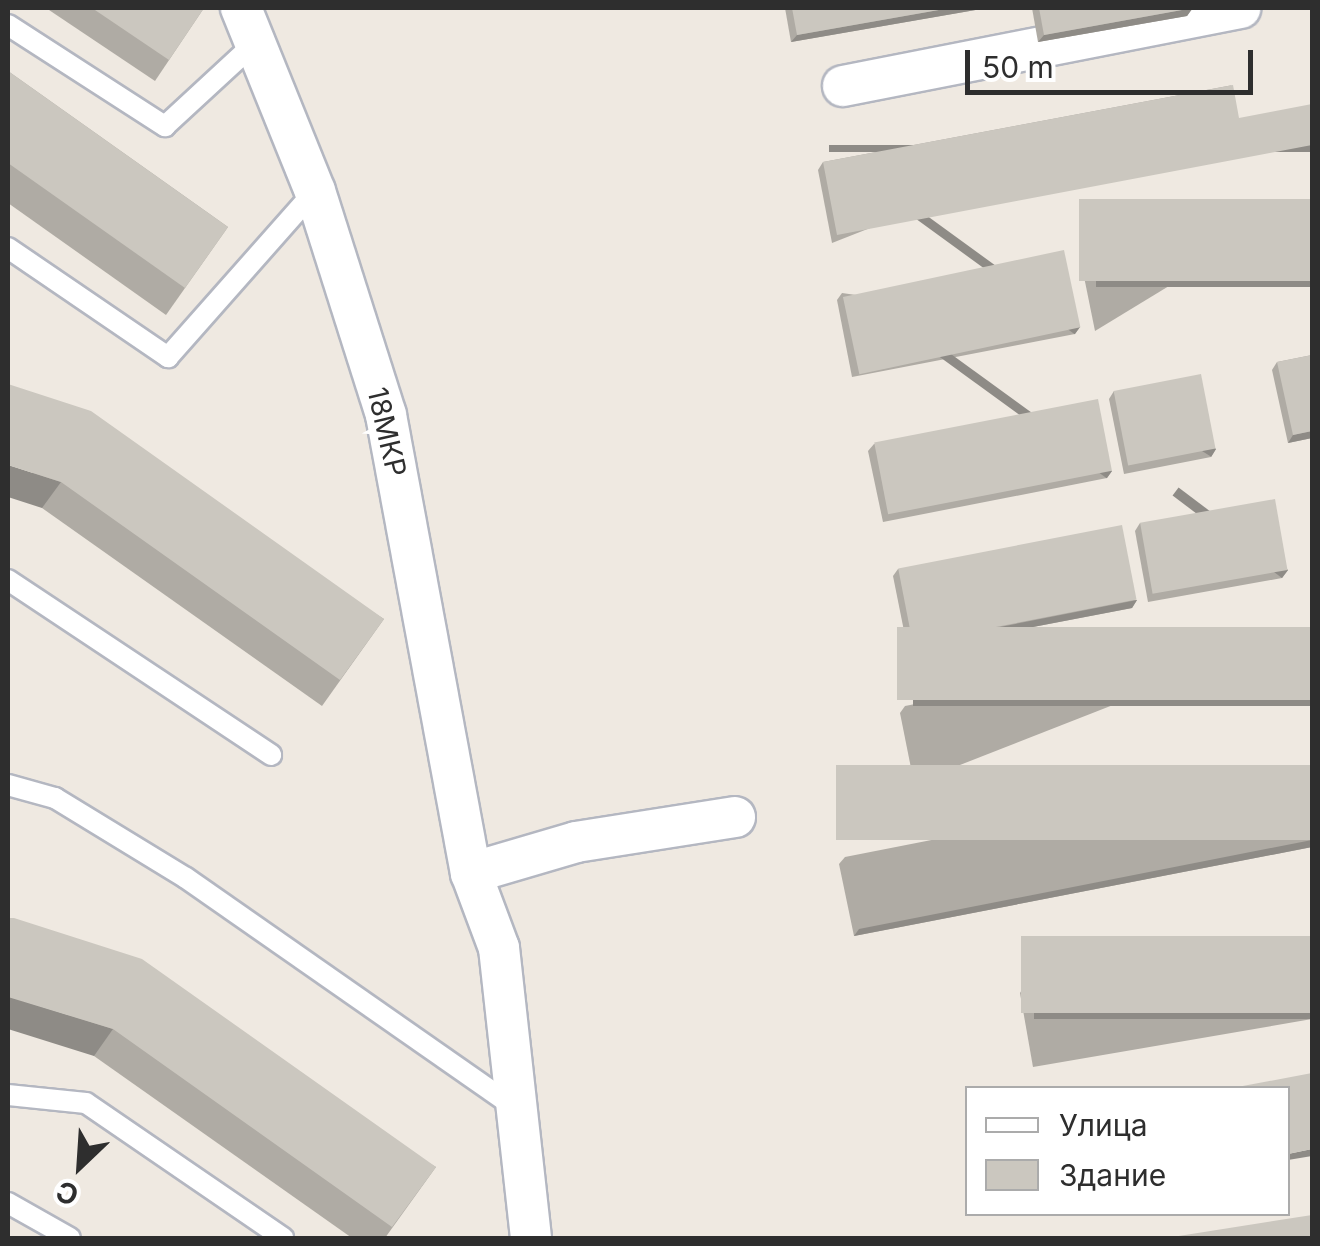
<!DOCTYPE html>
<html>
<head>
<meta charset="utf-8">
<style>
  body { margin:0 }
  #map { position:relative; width:1320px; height:1246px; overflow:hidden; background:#efe9e1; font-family:Inter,sans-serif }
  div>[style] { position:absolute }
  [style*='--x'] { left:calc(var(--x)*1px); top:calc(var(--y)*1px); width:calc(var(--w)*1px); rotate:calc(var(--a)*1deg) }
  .roads { filter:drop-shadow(2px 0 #b4b7c1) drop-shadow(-2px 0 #b4b7c1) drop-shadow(0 2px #b4b7c1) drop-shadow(0 -2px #b4b7c1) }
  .lane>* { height:20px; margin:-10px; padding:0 10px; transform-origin:10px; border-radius:10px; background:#fff }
  .street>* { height:40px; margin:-20px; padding:0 20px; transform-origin:20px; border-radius:20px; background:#fff }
  .wall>* { inset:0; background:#afaba4 }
  .shaded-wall>* { inset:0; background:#8e8b86; transform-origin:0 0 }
  .building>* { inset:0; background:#cbc7bf; transform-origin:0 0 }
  span { translate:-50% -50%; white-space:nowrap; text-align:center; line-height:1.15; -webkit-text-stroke:10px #fff; paint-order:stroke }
  .street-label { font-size:28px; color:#2e2e2e }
  .frame { position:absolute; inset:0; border:10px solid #2e2e2e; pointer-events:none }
  .legend { position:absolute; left:965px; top:1086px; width:325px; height:130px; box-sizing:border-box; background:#fff; border:2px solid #ababab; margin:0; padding:12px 18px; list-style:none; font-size:30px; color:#2e2e2e }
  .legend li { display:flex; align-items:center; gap:20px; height:50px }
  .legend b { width:50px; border:2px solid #ababab }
  .north { position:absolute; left:30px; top:1116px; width:100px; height:100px; -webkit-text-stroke:8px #fff; paint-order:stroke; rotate:205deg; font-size:28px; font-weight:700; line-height:40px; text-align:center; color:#2e2e2e }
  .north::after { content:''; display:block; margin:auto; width:35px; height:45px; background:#2e2e2e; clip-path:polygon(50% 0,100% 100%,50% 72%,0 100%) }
  .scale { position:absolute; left:965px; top:50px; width:288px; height:45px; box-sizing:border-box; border:5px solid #2e2e2e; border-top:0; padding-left:12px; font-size:30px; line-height:35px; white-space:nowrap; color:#2e2e2e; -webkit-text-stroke:8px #fff; paint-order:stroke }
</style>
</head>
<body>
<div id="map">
  <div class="roads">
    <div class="lane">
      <i style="--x:8;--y:25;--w:187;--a:32.8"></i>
      <i style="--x:165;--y:126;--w:124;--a:-42.7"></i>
      <i style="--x:8;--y:248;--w:194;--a:34.3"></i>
      <i style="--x:168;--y:357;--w:222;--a:-48.5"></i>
      <i style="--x:8;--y:580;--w:316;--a:33.6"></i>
      <i style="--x:8;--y:785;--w:49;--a:15.5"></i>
      <i style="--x:55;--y:798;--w:153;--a:31.4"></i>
      <i style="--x:186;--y:878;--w:400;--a:34.9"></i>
      <i style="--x:8;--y:1095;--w:78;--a:5.9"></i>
      <i style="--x:86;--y:1103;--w:239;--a:34.4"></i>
      <i style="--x:8;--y:1203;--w:71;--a:29.4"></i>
    </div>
    <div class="street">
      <i style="--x:241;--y:8;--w:197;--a:68"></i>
      <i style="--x:315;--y:191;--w:235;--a:72.4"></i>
      <i style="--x:386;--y:415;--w:466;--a:79.5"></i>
      <i style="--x:471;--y:873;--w:80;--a:69.5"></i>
      <i style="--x:499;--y:948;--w:292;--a:83.7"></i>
      <i style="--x:843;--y:86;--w:405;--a:-11.1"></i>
      <i style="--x:471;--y:873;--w:109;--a:-16.4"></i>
      <i style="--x:576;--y:842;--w:161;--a:-8.9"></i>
    </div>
  </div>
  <div class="wall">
    <i style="clip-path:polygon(46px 8px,204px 8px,155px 81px)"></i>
    <i style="clip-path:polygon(785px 8px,987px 8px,791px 42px)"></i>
    <i style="clip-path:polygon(1032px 8px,1192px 8px,1187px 16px,1038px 42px)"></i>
    <i style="clip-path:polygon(8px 71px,228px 227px,166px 315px,8px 203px)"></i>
    <i style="clip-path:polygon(1233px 85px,832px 243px,818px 170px,823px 162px)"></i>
    <i style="clip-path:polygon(1312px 199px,1095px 331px,1079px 252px,1084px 245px)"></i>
    <i style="clip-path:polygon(842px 293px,1080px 327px,1075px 334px,852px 377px,837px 300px)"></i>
    <i style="clip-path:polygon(1312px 355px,1312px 438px,1288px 443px,1272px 370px,1277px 362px)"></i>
    <i style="clip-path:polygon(8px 384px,384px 619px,322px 706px,42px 508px)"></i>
    <i style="clip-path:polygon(1114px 391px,1216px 449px,1211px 457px,1124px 474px,1109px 399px)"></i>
    <i style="clip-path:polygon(874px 444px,1112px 471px,1107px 478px,883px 522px,868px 451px)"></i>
    <i style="clip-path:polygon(1140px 523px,1288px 570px,1282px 578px,1148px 602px,1135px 531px)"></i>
    <i style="clip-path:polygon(898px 569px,1137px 600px,1132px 608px,908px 651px,893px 576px)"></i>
    <i style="clip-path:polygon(1312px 627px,914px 783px,900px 713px,905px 706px)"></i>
    <i style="clip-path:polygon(1312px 765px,1312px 847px,854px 936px,839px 864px,845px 857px)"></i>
    <i style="clip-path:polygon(8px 918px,436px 1167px,385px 1238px,352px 1238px,94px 1056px)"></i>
    <i style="clip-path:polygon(1312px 936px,1312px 1019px,1033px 1067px,1020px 993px,1025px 985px)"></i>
  </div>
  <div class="shaded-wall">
    <i style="clip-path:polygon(950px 8px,987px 8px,791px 42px,797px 35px)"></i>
    <i style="clip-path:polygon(1193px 8px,1187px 16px,1038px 42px,1044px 35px)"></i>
    <i style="left:1312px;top:145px;width:7px;height:483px;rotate:90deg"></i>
    <i style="left:1312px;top:281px;width:6px;height:216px;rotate:90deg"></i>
    <i style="left:1080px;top:327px;width:9px;height:227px;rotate:126deg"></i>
    <i style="clip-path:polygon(1312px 431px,1312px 438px,1288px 443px,1293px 435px)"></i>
    <i style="left:1216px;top:449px;width:9px;height:89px;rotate:122deg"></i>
    <i style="clip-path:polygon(8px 465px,61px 482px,42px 508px,8px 497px)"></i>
    <i style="left:1112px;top:471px;width:9px;height:228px;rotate:126deg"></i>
    <i style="left:1288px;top:570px;width:10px;height:137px;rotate:127deg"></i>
    <i style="clip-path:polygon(1137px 600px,1132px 608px,908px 651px,913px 644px)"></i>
    <i style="left:1312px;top:700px;width:6px;height:399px;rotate:90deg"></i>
    <i style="clip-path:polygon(1312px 840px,1312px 847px,854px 936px,859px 929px)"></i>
    <i style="clip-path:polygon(8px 997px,11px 997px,113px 1029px,94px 1056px,8px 1029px)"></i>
    <i style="left:1312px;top:1013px;width:6px;height:278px;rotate:90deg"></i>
    <i style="clip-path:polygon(1312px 1149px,1312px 1156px,1288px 1160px,1288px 1154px)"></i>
  </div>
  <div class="building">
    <i style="clip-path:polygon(92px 8px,204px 8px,169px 60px)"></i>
    <i style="clip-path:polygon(792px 8px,950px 8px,797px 35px)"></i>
    <i style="clip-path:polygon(1039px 8px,1193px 8px,1044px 35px)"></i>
    <i style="clip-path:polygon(8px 71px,228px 227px,185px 288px,8px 163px)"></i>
    <i style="clip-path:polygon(1233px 85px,1239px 118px,1312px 104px,1312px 145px,837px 235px,823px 162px)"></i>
    <i style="left:1312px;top:199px;width:82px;height:233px;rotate:90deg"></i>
    <i style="left:1064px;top:250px;width:79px;height:226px;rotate:78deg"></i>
    <i style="clip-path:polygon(1312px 355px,1312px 431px,1293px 435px,1277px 362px)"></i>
    <i style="left:1201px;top:374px;width:76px;height:89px;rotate:79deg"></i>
    <i style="clip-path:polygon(8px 384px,91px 411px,384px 619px,340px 680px,61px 482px,8px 465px)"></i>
    <i style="left:1098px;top:399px;width:73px;height:228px;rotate:79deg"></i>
    <i style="left:1275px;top:499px;width:72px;height:137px;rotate:80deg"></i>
    <i style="left:1122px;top:525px;width:76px;height:228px;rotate:79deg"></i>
    <i style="left:1312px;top:627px;width:73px;height:415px;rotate:90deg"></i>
    <i style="left:1312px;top:765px;width:75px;height:476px;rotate:90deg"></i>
    <i style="clip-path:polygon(8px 918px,14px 918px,142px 959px,436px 1167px,392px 1227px,113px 1029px,8px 997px)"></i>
    <i style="left:1312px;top:936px;width:77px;height:291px;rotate:90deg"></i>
    <i style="clip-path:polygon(1312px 1073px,1312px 1149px,1288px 1154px,1288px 1088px,1232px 1088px)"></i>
    <i style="clip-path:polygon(1312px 1215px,1312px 1238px,1166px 1238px)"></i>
  </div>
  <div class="street-label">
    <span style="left:387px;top:432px;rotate:77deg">18МКР</span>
  </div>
  <div class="frame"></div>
  <ul class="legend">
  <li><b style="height:12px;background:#fff"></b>Улица</li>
  <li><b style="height:28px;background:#cbc7bf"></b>Здание</li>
  </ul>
  <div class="north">С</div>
  <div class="scale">50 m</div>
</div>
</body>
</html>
